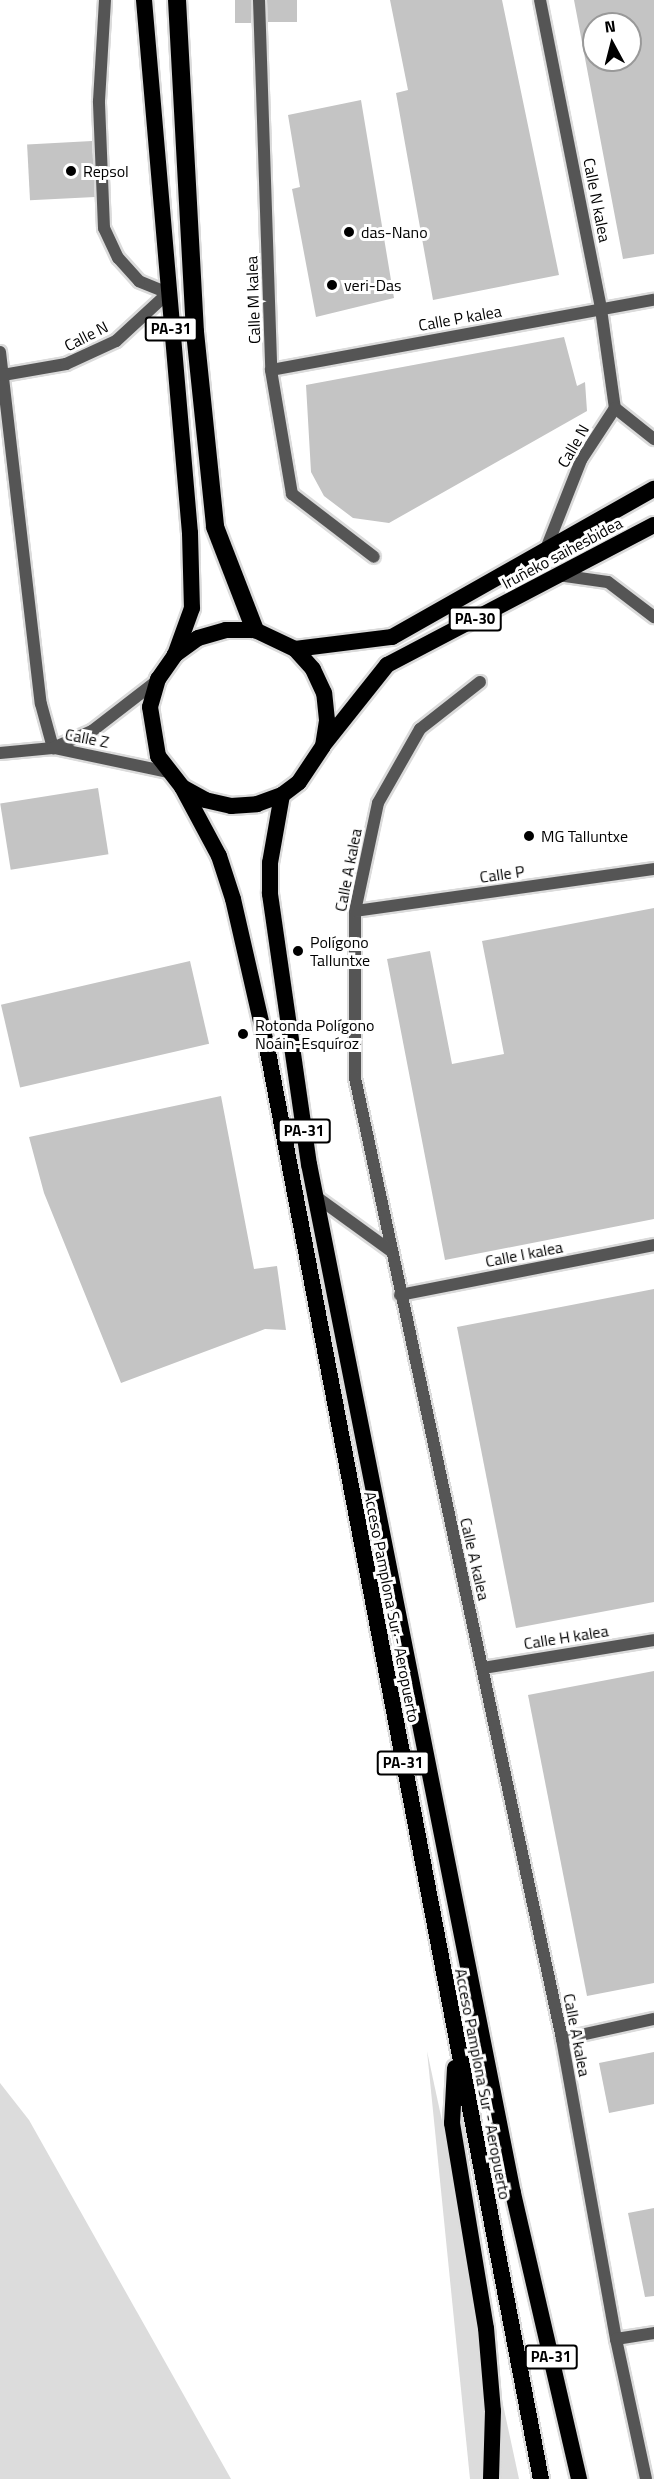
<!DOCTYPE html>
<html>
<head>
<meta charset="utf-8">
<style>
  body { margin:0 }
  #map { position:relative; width:654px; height:2479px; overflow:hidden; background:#fff; font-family:"Titillium Web",sans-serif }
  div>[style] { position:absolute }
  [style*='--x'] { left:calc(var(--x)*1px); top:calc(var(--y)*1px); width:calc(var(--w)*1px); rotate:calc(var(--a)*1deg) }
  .green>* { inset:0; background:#dcdcdc }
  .building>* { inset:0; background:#c4c4c4; transform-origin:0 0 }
  .roads { filter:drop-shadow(2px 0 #dbdbdb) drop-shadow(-2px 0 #dbdbdb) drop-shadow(0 2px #dbdbdb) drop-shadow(0 -2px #dbdbdb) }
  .minor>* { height:12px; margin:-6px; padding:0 6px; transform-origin:6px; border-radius:6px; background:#555 }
  .tertiary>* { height:12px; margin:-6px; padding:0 6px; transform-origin:6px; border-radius:6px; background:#555 }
  .trunk>* { height:16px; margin:-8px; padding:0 8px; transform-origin:8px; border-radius:8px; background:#000 }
  .motorway>* { height:18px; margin:-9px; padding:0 9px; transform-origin:9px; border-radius:9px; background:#000 }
  .dots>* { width:16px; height:16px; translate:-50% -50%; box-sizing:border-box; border:3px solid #fff; border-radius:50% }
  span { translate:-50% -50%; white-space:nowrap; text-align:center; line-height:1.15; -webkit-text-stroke:6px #fff; paint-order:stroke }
  .shield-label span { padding:2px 4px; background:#fff; border:2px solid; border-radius:4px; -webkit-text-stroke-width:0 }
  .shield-label { font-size:15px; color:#000; font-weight:700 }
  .poi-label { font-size:16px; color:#000 }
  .left { translate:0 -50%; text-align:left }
  .street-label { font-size:16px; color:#000 }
  .north { position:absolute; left:582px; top:12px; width:60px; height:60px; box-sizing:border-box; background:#fff; border:2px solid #999; border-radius:50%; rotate:353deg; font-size:16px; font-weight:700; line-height:24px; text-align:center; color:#000 }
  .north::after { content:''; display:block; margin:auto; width:21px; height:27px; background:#000; clip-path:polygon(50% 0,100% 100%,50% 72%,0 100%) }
</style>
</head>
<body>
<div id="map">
  <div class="green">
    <i style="clip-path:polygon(427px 2051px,519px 2479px,470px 2479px)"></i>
    <i style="clip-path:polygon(0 2083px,29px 2120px,231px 2479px,0 2479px)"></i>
  </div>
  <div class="building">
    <i style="left:235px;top:0;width:16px;height:23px"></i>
    <i style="left:267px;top:0;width:30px;height:22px"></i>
    <i style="clip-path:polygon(390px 0,502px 0,559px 275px,433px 300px,396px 93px,408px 90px)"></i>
    <i style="clip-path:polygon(evenodd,574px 0,654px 0,654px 254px,623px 259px,574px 0,594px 24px,630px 24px,630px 60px,594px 60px,594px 24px)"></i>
    <i style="clip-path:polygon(361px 100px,394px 298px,316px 317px,292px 189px,300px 187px,288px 115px)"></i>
    <i style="left:92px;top:141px;width:56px;height:65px;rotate:87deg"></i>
    <i style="clip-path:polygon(564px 337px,577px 386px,585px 382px,587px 411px,389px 523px,353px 518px,324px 496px,311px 472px,306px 385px)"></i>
    <i style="left:98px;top:788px;width:67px;height:99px;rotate:81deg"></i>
    <i style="clip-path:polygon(654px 908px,654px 1219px,445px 1260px,387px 959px,430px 951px,452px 1064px,504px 1054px,482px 941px)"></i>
    <i style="left:190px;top:961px;width:85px;height:194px;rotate:77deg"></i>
    <i style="clip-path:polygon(221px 1096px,254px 1269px,277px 1266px,286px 1330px,265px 1329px,121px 1383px,44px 1193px,29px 1137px)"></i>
    <i style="clip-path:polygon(654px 1289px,654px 1602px,516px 1628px,457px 1327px)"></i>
    <i style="clip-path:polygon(654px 1671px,654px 1983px,587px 1996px,528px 1695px)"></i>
    <i style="clip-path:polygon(654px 2052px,654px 2104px,609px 2113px,599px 2063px)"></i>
    <i style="clip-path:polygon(654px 2208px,654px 2296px,645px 2297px,628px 2213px)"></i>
  </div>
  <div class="roads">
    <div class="minor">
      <i style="--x:259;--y:0;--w:370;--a:88.1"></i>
      <i style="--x:271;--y:370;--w:126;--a:80.4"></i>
      <i style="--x:292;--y:494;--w:103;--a:37.5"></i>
      <i style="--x:540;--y:0;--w:315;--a:78.8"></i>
      <i style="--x:601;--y:309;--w:100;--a:82"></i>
      <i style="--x:0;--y:352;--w:354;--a:83.4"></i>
      <i style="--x:41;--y:704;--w:46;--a:74.7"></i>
      <i style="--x:271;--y:370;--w:389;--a:-10.4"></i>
      <i style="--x:3;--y:375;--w:64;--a:-9.9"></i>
      <i style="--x:66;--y:364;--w:55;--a:-24.7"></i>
      <i style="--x:116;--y:341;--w:71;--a:-42.7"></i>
      <i style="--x:168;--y:293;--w:31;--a:-158"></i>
      <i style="--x:139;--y:281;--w:31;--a:-132"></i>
      <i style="--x:118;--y:258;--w:33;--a:-115"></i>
      <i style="--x:104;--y:228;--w:127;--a:-92.3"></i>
      <i style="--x:99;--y:101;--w:101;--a:-86.6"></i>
      <i style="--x:546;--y:549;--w:96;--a:-68.5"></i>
      <i style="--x:581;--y:460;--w:62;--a:-56.8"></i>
      <i style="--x:615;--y:408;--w:50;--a:38.5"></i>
      <i style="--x:558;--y:575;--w:50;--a:8"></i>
      <i style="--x:608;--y:582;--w:58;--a:37.3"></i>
      <i style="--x:480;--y:682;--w:76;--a:141.9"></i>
      <i style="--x:420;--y:729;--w:85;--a:119.6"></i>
      <i style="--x:378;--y:803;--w:110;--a:102"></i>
      <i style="--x:355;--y:911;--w:167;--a:90"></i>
      <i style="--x:355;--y:1078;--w:983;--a:77.84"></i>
      <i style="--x:562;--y:2039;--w:305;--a:79.8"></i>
      <i style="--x:616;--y:2339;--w:143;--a:77.9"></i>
      <i style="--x:355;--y:911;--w:302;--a:-8"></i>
      <i style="--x:315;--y:1196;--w:94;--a:35.9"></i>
      <i style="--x:400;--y:1295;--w:259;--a:-11.1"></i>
      <i style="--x:483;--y:1668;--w:173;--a:-9.3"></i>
      <i style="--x:562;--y:2039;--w:94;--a:-12.3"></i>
      <i style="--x:616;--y:2339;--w:38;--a:-9"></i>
    </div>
    <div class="tertiary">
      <i style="--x:54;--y:748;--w:116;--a:11.9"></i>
      <i style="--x:0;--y:753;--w:53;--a:-5.4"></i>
      <i style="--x:53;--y:748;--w:43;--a:-23.6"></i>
      <i style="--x:92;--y:731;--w:83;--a:-37.7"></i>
    </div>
    <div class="trunk">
      <i style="--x:144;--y:0;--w:535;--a:85.07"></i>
      <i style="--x:190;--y:533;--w:75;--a:88.5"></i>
      <i style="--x:192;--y:608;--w:50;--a:109.9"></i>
      <i style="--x:175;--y:655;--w:29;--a:125"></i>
      <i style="--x:158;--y:679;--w:29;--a:106"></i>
      <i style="--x:150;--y:707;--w:50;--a:80.7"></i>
      <i style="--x:158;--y:756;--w:39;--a:52"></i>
      <i style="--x:182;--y:787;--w:26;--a:29"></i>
      <i style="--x:205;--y:800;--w:27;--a:13"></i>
      <i style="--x:231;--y:806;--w:26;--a:-4"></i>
      <i style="--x:257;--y:804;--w:27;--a:-20"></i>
      <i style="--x:282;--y:795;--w:21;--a:-37"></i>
      <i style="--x:299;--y:782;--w:43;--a:-56.3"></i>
      <i style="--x:323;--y:746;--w:26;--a:-81"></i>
      <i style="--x:327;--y:720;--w:27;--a:-96"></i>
      <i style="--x:324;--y:693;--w:26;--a:-115"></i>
      <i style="--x:313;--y:669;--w:27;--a:-132"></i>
      <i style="--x:295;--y:649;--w:44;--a:-154.6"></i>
      <i style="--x:255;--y:630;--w:29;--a:180"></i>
      <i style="--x:226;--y:630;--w:29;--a:164"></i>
      <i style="--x:198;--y:638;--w:29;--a:144"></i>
      <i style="--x:295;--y:649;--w:98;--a:-7.1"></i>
      <i style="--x:392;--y:637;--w:301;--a:-29.5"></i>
      <i style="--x:325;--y:743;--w:100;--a:-51.5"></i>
      <i style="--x:387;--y:665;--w:301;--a:-27.7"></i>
      <i style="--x:182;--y:787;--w:78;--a:61.8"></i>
      <i style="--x:219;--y:856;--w:45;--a:72"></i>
      <i style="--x:233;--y:899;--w:152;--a:77.1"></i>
      <i style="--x:267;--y:1047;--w:1458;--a:79.17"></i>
      <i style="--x:282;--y:795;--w:69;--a:100"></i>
      <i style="--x:270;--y:863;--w:31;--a:90"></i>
      <i style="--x:270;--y:894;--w:273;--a:81.8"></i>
      <i style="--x:309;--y:1164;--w:1049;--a:78.79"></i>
      <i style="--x:513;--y:2193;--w:294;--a:77"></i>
      <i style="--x:455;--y:2068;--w:55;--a:93.1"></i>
      <i style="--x:452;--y:2123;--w:208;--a:80.6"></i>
      <i style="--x:486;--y:2328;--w:83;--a:85.2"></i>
      <i style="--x:493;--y:2411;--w:68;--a:91.7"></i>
    </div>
    <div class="motorway">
      <i style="--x:177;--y:0;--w:332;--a:86.9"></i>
      <i style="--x:195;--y:332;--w:196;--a:84.1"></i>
      <i style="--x:215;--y:527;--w:110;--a:68.8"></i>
    </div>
  </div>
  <div class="dots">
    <i style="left:71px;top:171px;background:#000"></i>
    <i style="left:349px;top:232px;background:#000"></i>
    <i style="left:332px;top:285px;background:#000"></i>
    <i style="left:529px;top:836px;background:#000"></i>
    <i style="left:298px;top:951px;background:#000"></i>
    <i style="left:243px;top:1034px;background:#000"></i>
  </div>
  <div class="shield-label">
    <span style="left:171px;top:329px">PA-31</span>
    <span style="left:475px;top:619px">PA-30</span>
    <span style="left:304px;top:1131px">PA-31</span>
    <span style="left:403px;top:1763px">PA-31</span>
    <span style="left:551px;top:2357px">PA-31</span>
  </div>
  <div class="poi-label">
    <span class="left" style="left:83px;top:171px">Repsol</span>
    <span class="left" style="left:361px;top:232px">das-Nano</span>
    <span class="left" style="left:344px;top:285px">veri-Das</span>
    <span class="left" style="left:541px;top:836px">MG Talluntxe</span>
    <span class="left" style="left:310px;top:951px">Polígono<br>Talluntxe</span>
    <span class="left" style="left:255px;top:1034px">Rotonda Polígono<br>Noáin-Esquíroz</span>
  </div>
  <div class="street-label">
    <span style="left:597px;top:200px;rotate:79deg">Calle N kalea</span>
    <span style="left:253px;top:300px;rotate:-92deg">Calle M kalea</span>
    <span style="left:460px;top:318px;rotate:-10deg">Calle P kalea</span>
    <span style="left:86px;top:336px;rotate:-27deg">Calle N</span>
    <span style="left:573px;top:446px;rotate:-60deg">Calle N</span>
    <span style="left:562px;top:553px;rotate:-28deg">Iruñeko saihesbidea</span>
    <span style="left:87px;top:738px;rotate:11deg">Calle Z</span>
    <span style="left:348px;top:870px;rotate:-79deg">Calle A kalea</span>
    <span style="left:502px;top:874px;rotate:-8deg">Calle P</span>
    <span style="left:524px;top:1254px;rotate:-11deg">Calle I kalea</span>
    <span style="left:475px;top:1559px;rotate:77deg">Calle A kalea</span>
    <span style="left:392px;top:1607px;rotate:79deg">Acceso Pamplona Sur - Aeropuerto</span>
    <span style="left:566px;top:1637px;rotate:-9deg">Calle H kalea</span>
    <span style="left:577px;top:2035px;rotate:79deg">Calle A kalea</span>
    <span style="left:483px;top:2084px;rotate:79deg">Acceso Pamplona Sur - Aeropuerto</span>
  </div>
  <div class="north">N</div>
</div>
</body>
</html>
